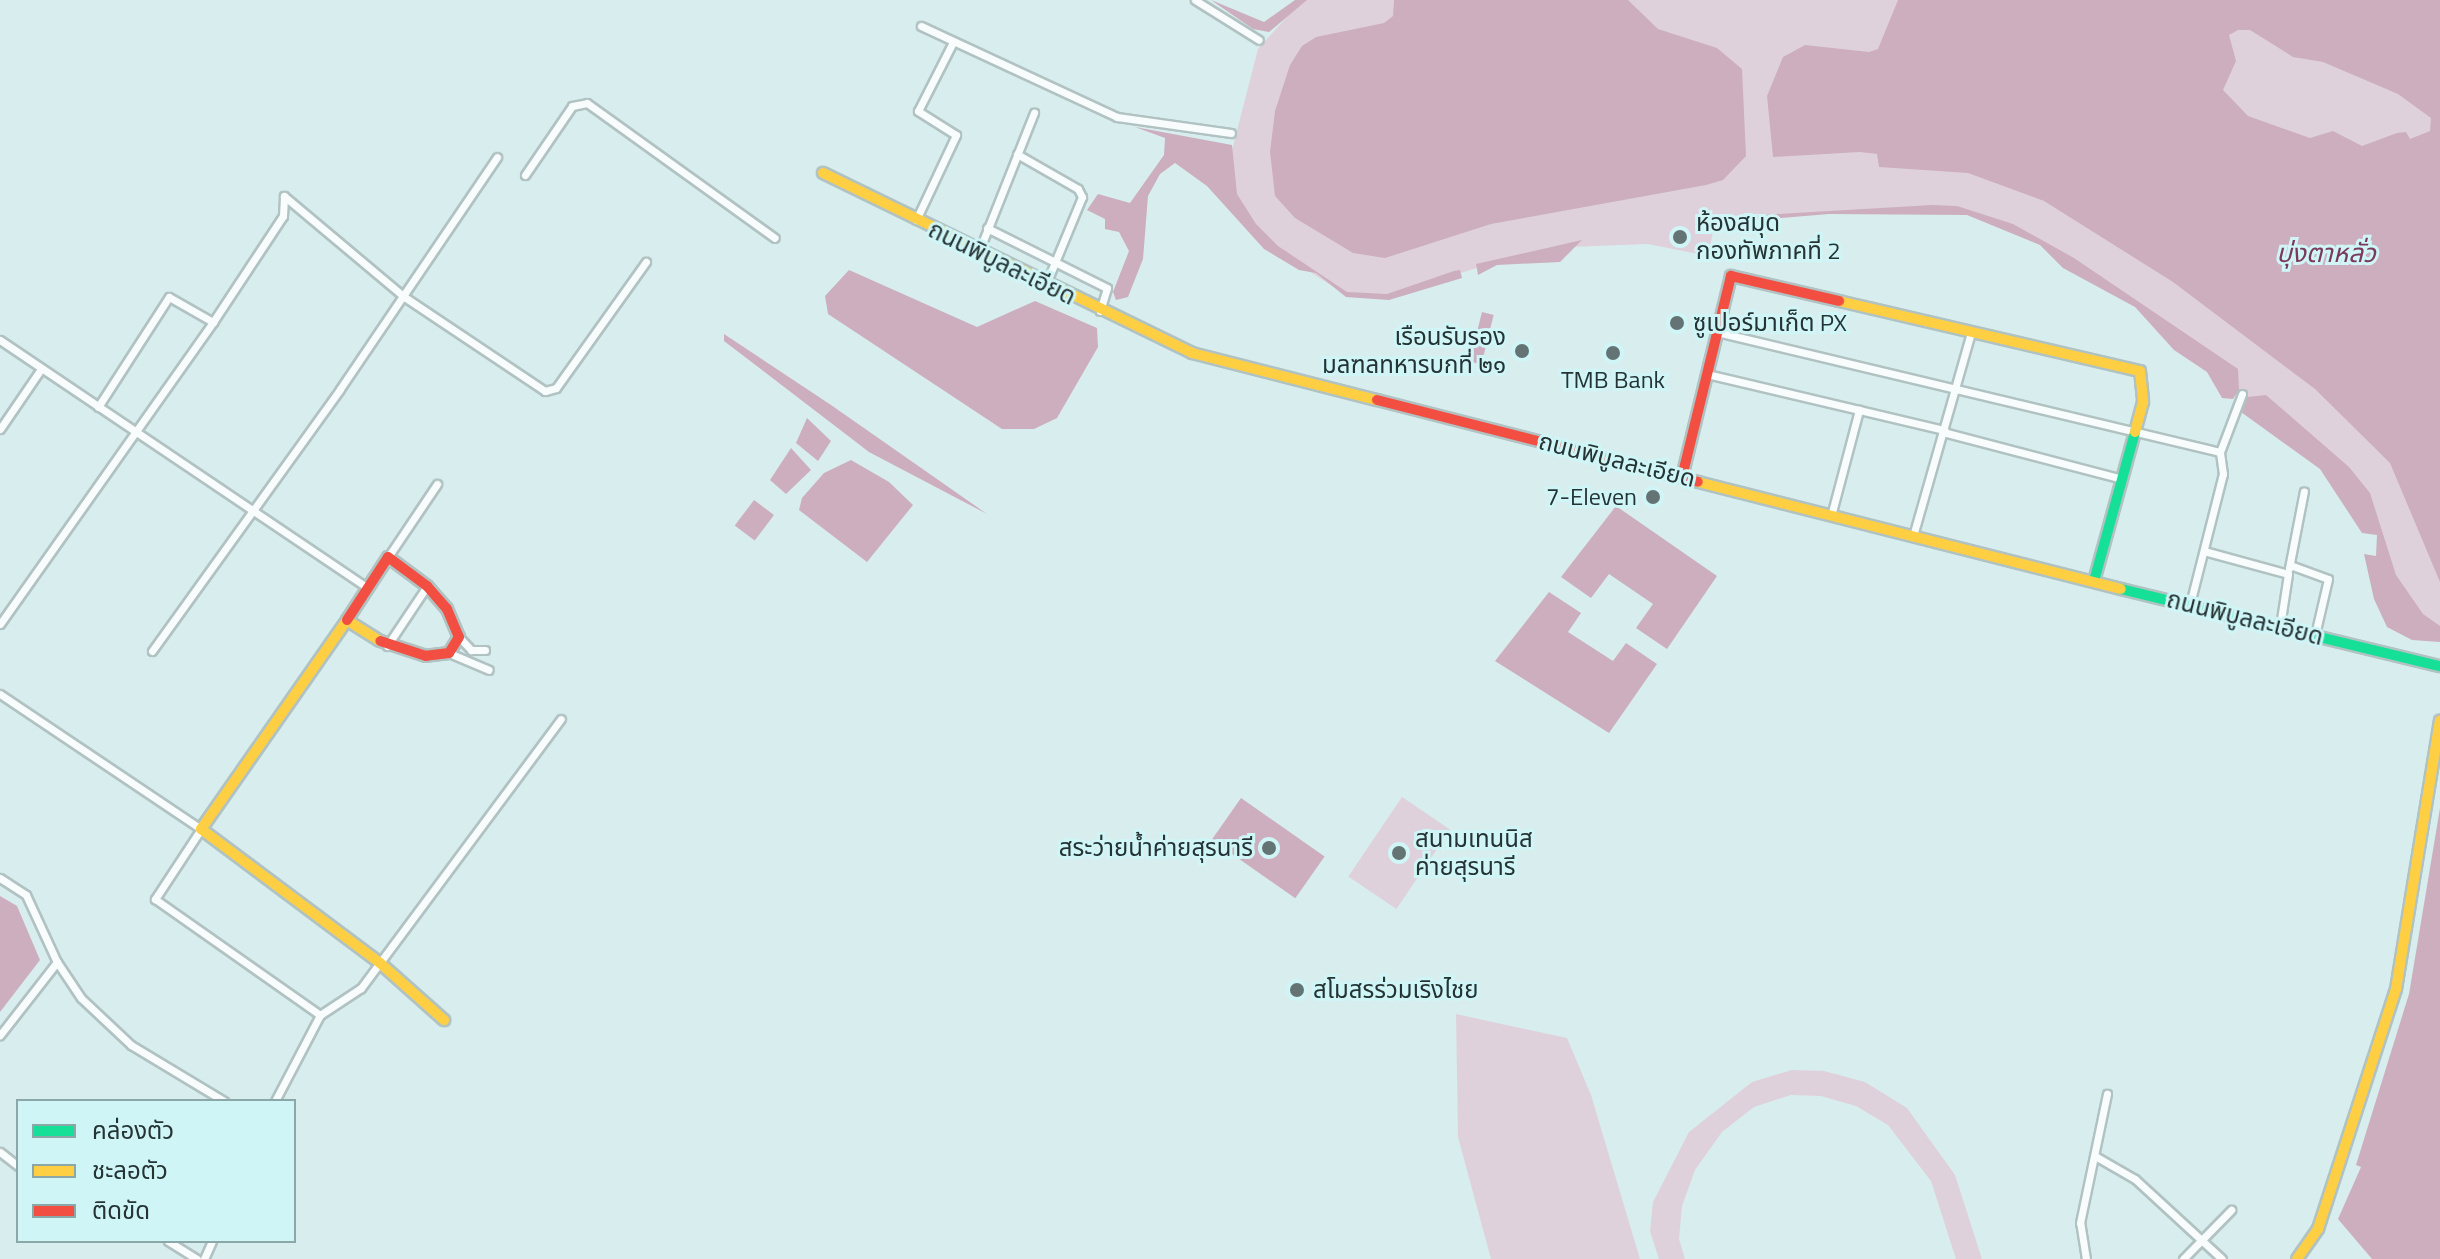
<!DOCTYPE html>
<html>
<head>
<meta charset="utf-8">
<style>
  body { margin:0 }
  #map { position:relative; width:2440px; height:1259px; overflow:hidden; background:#d8edee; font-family:"Titillium Web","Noto Sans Thai",sans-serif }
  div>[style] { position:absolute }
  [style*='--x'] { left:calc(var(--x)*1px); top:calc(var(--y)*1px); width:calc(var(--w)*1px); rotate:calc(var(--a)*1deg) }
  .green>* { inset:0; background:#dfd1dc; transform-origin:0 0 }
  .water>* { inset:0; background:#ccaebf; transform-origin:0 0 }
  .roads { filter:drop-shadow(2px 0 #b1c2c2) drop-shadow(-2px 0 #b1c2c2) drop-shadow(0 2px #b1c2c2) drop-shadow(0 -2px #b1c2c2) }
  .street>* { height:7px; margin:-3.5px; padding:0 3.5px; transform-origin:3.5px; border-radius:3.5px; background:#f9fcfc }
  .fast>* { height:10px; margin:-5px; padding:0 5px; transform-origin:5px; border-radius:5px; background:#16e098 }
  .slow>* { height:10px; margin:-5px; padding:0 5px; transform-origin:5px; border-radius:5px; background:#ffcf43 }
  .jam>* { height:10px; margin:-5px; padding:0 5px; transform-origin:5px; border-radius:5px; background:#f24e42 }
  .dots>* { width:22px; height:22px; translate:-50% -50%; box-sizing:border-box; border:4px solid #d0f5f6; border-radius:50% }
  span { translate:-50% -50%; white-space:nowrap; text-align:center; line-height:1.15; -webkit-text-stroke:6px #d0f5f6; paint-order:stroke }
  .poi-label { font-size:24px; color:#253334 }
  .left { translate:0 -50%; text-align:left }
  .right { translate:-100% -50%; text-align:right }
  .street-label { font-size:24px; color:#253334 }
  .water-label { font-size:26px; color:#7b3a5c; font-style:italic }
  .legend { position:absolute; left:16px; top:1099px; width:280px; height:144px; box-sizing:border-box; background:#d0f5f6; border:2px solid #8ca7a8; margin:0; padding:10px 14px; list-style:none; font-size:24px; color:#253334 }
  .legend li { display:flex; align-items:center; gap:16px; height:40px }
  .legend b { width:40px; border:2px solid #8ca7a8 }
</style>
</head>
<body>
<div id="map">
  <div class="green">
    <i style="clip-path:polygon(1302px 0,2440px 0,2440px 631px,2404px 597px,2367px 498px,2234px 392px,2237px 375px,2041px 242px,1959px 210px,1863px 210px,1715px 222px,1708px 256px,1648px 244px,1571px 247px,1480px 267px,1377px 299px,1340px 291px,1271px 247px,1232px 193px,1231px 154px,1258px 49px)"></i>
    <i style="left:1402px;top:797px;width:58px;height:96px;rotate:34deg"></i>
    <i style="clip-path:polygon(1456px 1014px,1567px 1038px,1591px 1095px,1640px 1259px,1491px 1259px,1458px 1137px)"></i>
    <i style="clip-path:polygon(1792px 1070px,1824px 1071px,1865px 1082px,1907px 1108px,1955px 1175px,1982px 1259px,1956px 1259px,1931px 1181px,1888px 1125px,1856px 1106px,1821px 1096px,1791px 1095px,1754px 1107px,1722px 1132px,1695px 1170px,1682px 1206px,1679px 1239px,1685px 1259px,1659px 1259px,1650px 1231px,1653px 1202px,1689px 1132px,1752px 1082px)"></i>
  </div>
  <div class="water">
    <i style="clip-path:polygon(1211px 0,1264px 22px,1295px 0,1307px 0,1269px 32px,1253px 29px)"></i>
    <i style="clip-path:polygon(1394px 0,1628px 0,1658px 29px,1717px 48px,1742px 69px,1746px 156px,1723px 180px,1706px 185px,1491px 224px,1385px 258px,1353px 253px,1295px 218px,1275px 196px,1270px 152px,1275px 111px,1290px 65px,1302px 46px,1316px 37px,1384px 23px,1393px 16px)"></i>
    <i style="clip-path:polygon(evenodd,1898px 0,2440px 0,2440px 582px,2390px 463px,2315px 389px,2173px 282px,2044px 201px,1968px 173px,1879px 167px,1877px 154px,1860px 152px,1773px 157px,1767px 96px,1783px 57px,1805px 45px,1869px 52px,1878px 49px,1898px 0,2238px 30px,2250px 30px,2293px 57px,2323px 62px,2398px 94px,2431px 118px,2430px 131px,2410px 139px,2406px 132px,2397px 133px,2362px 146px,2333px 131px,2310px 138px,2248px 116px,2223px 90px,2236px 61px,2229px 35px,2238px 30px)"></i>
    <i style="clip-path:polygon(1135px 127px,1232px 145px,1237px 194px,1256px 224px,1278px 246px,1347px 292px,1387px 294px,1454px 271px,1460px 270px,1462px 278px,1389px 300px,1346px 297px,1316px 273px,1299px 270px,1264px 249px,1207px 186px,1175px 163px,1160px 174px,1148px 196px,1143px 259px,1128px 297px,1116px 300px,1113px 292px,1129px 251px,1119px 232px,1105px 229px,1105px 219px,1087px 210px,1098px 194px,1130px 203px,1164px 155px,1165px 138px)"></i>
    <i style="clip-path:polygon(1932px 205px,1957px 206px,2013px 224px,2074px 258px,2238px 369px,2239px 390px,2233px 399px,2222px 398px,2207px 372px,2174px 350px,2135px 307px,2063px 268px,2040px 245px,1967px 215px,1829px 214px,1694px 225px,1709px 218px)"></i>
    <i style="clip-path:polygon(1582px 240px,1560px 262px,1497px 265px,1478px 275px,1476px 264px)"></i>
    <i style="clip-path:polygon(849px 270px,977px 327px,1035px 301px,1097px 328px,1098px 347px,1057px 418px,1034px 429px,1002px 429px,828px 314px,825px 296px)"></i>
    <i style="left:1482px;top:312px;width:12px;height:51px;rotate:14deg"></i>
    <i style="clip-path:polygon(724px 334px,831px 405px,987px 514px,869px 452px,724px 341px)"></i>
    <i style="clip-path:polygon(2266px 395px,2349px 467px,2370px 493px,2396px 575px,2423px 614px,2440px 626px,2440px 642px,2412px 640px,2387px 627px,2374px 599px,2364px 554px,2376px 556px,2377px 535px,2362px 533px,2320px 469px,2241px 412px,2247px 397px)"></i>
    <i style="clip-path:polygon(807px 418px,831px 441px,818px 461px,796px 443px)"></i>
    <i style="clip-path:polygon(791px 448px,811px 470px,786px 494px,770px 480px)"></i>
    <i style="clip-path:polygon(851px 460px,889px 482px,913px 505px,867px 562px,799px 510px,802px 498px,824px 473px)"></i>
    <i style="left:754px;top:500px;width:25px;height:32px;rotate:37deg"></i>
    <i style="clip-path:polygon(1616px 506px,1717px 576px,1667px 649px,1636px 628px,1653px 604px,1609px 574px,1591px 598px,1561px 577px)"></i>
    <i style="clip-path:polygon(1549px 592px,1581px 613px,1568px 632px,1613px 661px,1626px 643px,1657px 664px,1609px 733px,1495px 661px)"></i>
    <i style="left:1241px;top:798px;width:102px;height:51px;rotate:35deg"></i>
    <i style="clip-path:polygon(2440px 808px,2440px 1259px,2372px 1259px,2338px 1219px,2361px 1167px,2356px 1165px,2409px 994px)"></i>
    <i style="clip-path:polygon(0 896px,17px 906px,40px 960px,0 1012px)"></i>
  </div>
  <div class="roads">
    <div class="street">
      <i style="--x:1195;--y:0;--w:75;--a:32"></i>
      <i style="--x:921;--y:26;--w:216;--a:24.9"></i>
      <i style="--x:1117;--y:117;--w:115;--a:8"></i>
      <i style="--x:1017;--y:154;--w:70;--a:29.8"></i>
      <i style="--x:1078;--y:189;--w:9;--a:63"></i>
      <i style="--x:1082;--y:197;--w:94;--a:112.5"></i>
      <i style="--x:525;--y:175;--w:83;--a:-55.7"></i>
      <i style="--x:572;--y:106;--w:15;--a:-11"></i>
      <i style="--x:587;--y:103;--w:231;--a:35.7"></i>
      <i style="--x:284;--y:196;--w:155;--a:40"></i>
      <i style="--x:403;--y:296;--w:171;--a:33.8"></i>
      <i style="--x:545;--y:391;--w:11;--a:-15"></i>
      <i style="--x:556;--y:388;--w:155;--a:-54.5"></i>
      <i style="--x:916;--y:220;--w:94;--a:-64.8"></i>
      <i style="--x:956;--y:135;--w:45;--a:-147.7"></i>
      <i style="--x:918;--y:111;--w:77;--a:-63.1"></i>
      <i style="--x:987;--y:228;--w:134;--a:26.6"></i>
      <i style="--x:1107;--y:288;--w:24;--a:107"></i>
      <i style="--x:979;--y:251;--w:149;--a:-68.3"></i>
      <i style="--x:1717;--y:332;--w:517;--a:13.42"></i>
      <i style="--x:0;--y:340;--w:443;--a:34"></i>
      <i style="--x:1707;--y:374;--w:244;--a:13.3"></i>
      <i style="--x:98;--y:407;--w:131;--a:-57.2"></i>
      <i style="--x:169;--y:297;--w:51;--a:29.6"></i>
      <i style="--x:213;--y:322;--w:127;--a:-56.6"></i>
      <i style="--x:283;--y:216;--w:20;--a:-87"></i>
      <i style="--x:0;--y:429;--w:73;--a:-55.7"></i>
      <i style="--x:1943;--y:432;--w:185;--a:14.7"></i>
      <i style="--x:1831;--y:516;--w:110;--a:-75.2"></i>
      <i style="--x:1913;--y:536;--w:211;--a:-74.1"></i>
      <i style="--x:2204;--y:551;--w:87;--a:15.3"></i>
      <i style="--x:2288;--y:574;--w:53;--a:98.7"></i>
      <i style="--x:388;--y:557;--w:88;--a:-56.1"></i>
      <i style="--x:2290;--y:565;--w:40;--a:20.2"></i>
      <i style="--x:2328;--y:579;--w:57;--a:103.1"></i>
      <i style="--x:2289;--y:568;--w:78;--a:-79"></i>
      <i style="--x:2190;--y:604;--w:134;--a:-75.8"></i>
      <i style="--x:2223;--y:474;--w:22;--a:-98"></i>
      <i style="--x:2220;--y:452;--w:62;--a:-69.2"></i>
      <i style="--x:0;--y:624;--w:370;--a:-54.8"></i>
      <i style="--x:459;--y:637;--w:18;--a:47"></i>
      <i style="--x:471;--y:650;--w:14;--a:0"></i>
      <i style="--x:387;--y:646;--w:72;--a:-56.3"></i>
      <i style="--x:152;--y:651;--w:322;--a:-54.3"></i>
      <i style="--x:340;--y:389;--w:280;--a:-55.9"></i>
      <i style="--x:449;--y:653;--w:43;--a:23"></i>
      <i style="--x:0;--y:694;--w:242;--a:33.9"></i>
      <i style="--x:201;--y:829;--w:84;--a:123.3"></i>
      <i style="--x:155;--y:899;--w:202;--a:35.1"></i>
      <i style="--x:0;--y:878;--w:31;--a:33"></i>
      <i style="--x:26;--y:895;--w:74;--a:65.2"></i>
      <i style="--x:57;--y:962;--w:93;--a:128"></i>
      <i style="--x:57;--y:962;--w:43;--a:56.3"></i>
      <i style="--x:81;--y:998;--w:69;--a:43.2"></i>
      <i style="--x:131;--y:1045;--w:109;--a:31.1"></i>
      <i style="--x:275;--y:1101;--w:97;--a:-62.4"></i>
      <i style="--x:320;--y:1015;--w:49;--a:-33.4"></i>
      <i style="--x:361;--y:988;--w:335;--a:-53.4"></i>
      <i style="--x:0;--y:1152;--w:23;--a:38"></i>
      <i style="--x:2095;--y:1156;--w:46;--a:29.9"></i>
      <i style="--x:2135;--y:1179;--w:118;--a:42.6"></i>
      <i style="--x:168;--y:1241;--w:34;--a:32"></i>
      <i style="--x:204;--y:1259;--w:20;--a:-66"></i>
      <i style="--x:2086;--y:1259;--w:36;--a:-99"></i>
      <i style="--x:2080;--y:1223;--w:132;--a:-78.2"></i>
      <i style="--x:2183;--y:1259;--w:69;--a:-45.6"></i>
    </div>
    <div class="fast">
      <i style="--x:2094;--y:581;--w:155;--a:-74.6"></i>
      <i style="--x:2121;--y:589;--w:328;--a:13.6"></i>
    </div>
    <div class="slow">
      <i style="--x:823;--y:173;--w:411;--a:26"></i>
      <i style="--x:1192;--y:353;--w:191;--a:14.3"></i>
      <i style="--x:1839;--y:301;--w:309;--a:13.1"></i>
      <i style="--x:2140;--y:371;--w:31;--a:84"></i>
      <i style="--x:2143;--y:402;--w:31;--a:105"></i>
      <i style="--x:1698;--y:482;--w:436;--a:14.2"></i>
      <i style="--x:380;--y:641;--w:39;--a:-148"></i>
      <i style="--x:347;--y:620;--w:255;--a:124.9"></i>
      <i style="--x:201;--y:829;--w:224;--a:36.8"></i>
      <i style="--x:380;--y:963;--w:86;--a:41.7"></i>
      <i style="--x:2297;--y:1259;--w:37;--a:-55"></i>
      <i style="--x:2318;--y:1229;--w:252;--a:-72"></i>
      <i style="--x:2396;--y:989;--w:272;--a:-80.7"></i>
    </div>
    <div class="jam">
      <i style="--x:1377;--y:400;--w:331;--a:14.3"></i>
      <i style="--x:1682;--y:477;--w:207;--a:-76.3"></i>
      <i style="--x:1731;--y:276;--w:111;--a:13"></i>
      <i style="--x:347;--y:620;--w:75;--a:-56.9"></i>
      <i style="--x:388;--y:557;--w:49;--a:36.6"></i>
      <i style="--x:427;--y:586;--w:30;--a:49"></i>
      <i style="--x:447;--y:609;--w:30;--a:67"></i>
      <i style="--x:459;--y:637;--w:19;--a:122"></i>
      <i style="--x:449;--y:653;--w:23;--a:173"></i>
      <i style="--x:426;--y:656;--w:48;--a:-161.9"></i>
    </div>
  </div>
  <div class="dots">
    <i style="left:1680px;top:237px;background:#647475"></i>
    <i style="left:1677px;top:323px;background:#647475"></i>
    <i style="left:1522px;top:351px;background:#647475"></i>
    <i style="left:1613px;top:353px;background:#647475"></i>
    <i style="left:1653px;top:497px;background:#647475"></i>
    <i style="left:1269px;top:848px;background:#647475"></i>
    <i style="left:1399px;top:853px;background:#647475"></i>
    <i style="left:1297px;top:990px;background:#647475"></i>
  </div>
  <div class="poi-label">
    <span class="left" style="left:1696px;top:237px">ห้องสมุด<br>กองทัพภาคที่ 2</span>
    <span class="left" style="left:1693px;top:323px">ซูเปอร์มาเก็ต PX</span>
    <span class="right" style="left:1506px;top:351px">เรือนรับรอง<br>มลฑลทหารบกที่ ๒๑</span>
    <span style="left:1613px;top:380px">TMB Bank</span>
    <span class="right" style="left:1637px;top:497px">7-Eleven</span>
    <span class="left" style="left:1415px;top:853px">สนามเทนนิส<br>ค่ายสุรนารี</span>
    <span class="right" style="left:1253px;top:848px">สระว่ายนํ้าค่ายสุรนารี</span>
    <span class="left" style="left:1313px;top:990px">สโมสรร่วมเริงไชย</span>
  </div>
  <div class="street-label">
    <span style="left:1002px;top:263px;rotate:26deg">ถนนพิบูลละเอียด</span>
    <span style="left:1617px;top:460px;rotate:14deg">ถนนพิบูลละเอียด</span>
    <span style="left:2245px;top:618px;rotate:14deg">ถนนพิบูลละเอียด</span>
  </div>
  <div class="water-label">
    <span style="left:2326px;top:253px">บุ่งตาหลั่ว</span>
  </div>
  <ul class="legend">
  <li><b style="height:10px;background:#16e098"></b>คล่องตัว</li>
  <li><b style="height:10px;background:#ffcf43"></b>ชะลอตัว</li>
  <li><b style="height:10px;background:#f24e42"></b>ติดขัด</li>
  </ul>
</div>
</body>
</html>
